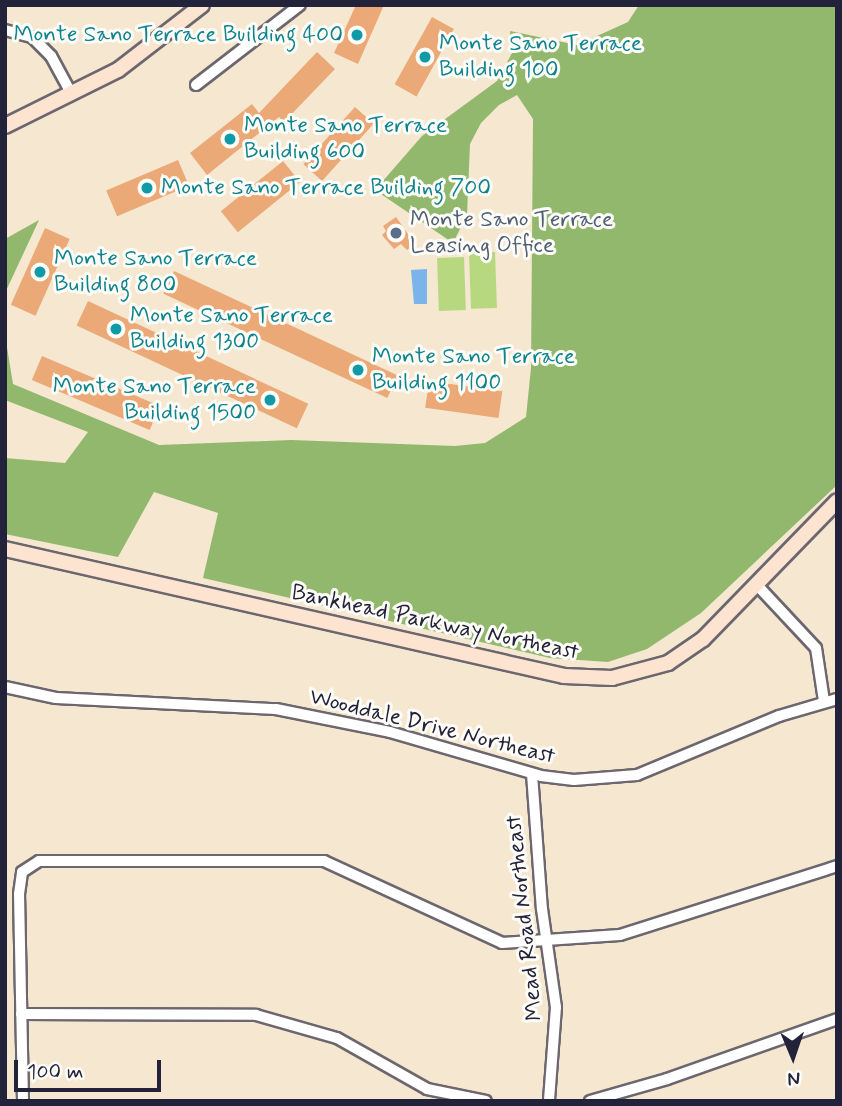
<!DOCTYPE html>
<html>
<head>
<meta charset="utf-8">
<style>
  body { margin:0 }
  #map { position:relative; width:842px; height:1106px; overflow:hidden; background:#f5e7d0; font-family:Mynerve,sans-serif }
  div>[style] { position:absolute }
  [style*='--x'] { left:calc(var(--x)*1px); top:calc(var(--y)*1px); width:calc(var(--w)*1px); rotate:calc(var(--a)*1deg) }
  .green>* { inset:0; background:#b8d880; transform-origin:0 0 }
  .forest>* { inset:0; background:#92b86e }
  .water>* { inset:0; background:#7ab4eb }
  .building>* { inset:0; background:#eaa976; transform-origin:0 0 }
  .roads { filter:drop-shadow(2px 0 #6c676f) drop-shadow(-2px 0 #6c676f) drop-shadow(0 2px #6c676f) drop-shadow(0 -2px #6c676f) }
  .street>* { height:10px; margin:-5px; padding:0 5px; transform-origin:5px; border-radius:5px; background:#fff }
  .secondary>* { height:14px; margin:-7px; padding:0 7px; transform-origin:7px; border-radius:7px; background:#fde4d1 }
  .dots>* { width:19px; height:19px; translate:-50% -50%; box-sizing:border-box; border:4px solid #fdfcf7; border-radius:50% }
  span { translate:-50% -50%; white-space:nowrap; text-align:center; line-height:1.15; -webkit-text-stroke:6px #fdfcf7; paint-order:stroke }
  .culture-label { font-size:23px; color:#0d838f }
  .right { translate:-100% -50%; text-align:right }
  .left { translate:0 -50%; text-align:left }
  .service-label { font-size:23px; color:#4e5e75 }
  .street-label { font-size:23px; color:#22223b }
  .frame { position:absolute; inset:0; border:7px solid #22223b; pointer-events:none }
  .north { position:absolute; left:758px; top:1022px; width:70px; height:70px; -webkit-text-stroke:5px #fdfcf7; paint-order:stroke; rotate:178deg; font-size:19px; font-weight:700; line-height:28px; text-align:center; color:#22223b }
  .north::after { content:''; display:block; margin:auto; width:24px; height:32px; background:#22223b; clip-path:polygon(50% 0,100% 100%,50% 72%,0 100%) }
  .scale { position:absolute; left:14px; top:1060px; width:147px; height:32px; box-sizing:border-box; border:4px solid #22223b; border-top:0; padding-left:9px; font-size:21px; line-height:24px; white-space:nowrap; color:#22223b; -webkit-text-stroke:5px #fdfcf7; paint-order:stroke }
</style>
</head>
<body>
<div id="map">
  <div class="green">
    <i style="left:495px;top:252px;width:56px;height:26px;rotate:88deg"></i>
    <i style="left:464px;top:257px;width:53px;height:27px;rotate:88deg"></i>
  </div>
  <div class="forest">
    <i style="clip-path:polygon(639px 5px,837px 5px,837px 485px,701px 613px,647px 649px,608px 662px,550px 658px,203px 578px,218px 513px,154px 492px,118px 557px,5px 534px,5px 458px,65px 463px,88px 432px,5px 400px,5px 335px,13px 384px,159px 445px,291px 440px,455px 446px,485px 443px,526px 417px,531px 368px,533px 119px,517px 95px,499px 105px,481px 123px,470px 144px,467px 215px,453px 243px,375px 190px,422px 136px,497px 81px,512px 53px,510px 31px,577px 45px,628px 22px)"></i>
    <i style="clip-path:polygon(39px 220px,5px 293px,5px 239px)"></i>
  </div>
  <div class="water">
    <i style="clip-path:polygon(427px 269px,427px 304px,414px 304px,411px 270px)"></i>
  </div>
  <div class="building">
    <i style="clip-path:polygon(356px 5px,384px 5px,358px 64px,334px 53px)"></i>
    <i style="left:432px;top:17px;width:25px;height:77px;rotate:29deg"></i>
    <i style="clip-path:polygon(317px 52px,335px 69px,284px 122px,279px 117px,207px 175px,190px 153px,252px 104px,259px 113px)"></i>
    <i style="left:355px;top:107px;width:25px;height:77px;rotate:42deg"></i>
    <i style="left:178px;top:160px;width:28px;height:78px;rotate:67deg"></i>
    <i style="left:283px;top:161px;width:27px;height:80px;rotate:51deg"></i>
    <i style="clip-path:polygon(396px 217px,415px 244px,407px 250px,401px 244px,394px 249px,382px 235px,386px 231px,383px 226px)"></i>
    <i style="left:45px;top:228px;width:27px;height:84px;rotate:24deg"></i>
    <i style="left:174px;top:271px;width:247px;height:25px;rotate:25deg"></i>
    <i style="left:88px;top:301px;width:243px;height:27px;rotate:25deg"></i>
    <i style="left:42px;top:356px;width:128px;height:26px;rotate:23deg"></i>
    <i style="left:429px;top:381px;width:74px;height:27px;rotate:8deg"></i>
  </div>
  <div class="roads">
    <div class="street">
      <i style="--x:5;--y:30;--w:28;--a:15"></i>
      <i style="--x:32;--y:37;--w:27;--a:45"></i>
      <i style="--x:51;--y:56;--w:42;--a:61.6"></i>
      <i style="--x:196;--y:85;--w:131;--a:-37.6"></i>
      <i style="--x:757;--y:585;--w:86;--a:46.9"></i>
      <i style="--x:816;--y:648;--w:54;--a:81.4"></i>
      <i style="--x:5;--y:687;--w:52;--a:12.2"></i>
      <i style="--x:56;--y:698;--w:220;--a:2.9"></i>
      <i style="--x:276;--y:709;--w:116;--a:11.4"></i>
      <i style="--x:390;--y:732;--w:157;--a:16.2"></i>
      <i style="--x:541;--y:776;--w:33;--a:7"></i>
      <i style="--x:574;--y:780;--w:63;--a:-4.5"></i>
      <i style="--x:637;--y:775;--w:154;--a:-22.6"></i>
      <i style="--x:779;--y:716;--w:60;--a:-16.3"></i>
      <i style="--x:532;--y:774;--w:135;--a:85.8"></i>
      <i style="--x:542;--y:909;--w:99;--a:81.9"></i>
      <i style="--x:556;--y:1007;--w:94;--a:94.3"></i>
      <i style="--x:21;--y:1014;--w:235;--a:0.2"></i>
      <i style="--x:256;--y:1015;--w:84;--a:15.9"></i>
      <i style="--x:337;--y:1038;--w:103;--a:29.5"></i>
      <i style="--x:427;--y:1089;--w:60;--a:11.5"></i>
      <i style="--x:23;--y:1101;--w:207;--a:-91.1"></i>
      <i style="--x:19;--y:894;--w:22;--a:-82"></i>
      <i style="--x:22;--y:872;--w:20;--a:-33"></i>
      <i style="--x:39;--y:861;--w:285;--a:0"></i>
      <i style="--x:324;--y:861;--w:196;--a:24.7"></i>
      <i style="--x:502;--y:943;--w:118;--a:-3.9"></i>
      <i style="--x:620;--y:935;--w:228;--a:-17.6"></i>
      <i style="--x:590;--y:1101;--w:80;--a:-15.9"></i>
      <i style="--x:667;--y:1079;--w:180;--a:-19.4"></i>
    </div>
    <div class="secondary">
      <i style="--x:5;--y:126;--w:126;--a:-26.4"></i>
      <i style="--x:118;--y:70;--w:106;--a:-37.7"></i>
      <i style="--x:5;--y:549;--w:573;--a:12.8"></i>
      <i style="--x:564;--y:676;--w:48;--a:2.4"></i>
      <i style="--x:612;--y:678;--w:58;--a:-15"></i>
      <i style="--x:668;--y:663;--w:42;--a:-34.4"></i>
      <i style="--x:703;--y:639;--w:192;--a:-45.8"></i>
    </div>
  </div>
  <div class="dots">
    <i style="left:357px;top:35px;background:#0f9aa8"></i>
    <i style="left:425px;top:57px;background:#0f9aa8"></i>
    <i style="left:230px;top:139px;background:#0f9aa8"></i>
    <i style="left:147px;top:188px;background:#0f9aa8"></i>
    <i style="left:396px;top:233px;background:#5c6f8a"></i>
    <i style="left:40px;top:272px;background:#0f9aa8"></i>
    <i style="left:116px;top:329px;background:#0f9aa8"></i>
    <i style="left:358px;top:370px;background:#0f9aa8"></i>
    <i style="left:270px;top:400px;background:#0f9aa8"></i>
  </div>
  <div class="culture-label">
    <span class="right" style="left:343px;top:35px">Monte Sano Terrace Building 400</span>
    <span class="left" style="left:439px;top:57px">Monte Sano Terrace<br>Building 100</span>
    <span class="left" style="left:244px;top:139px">Monte Sano Terrace<br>Building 600</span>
    <span class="left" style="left:161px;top:188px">Monte Sano Terrace Building 700</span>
    <span class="left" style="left:54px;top:272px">Monte Sano Terrace<br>Building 800</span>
    <span class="left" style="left:130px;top:329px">Monte Sano Terrace<br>Building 1300</span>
    <span class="left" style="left:372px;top:370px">Monte Sano Terrace<br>Building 1100</span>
    <span class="right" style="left:256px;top:400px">Monte Sano Terrace<br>Building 1500</span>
  </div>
  <div class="service-label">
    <span class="left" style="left:410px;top:233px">Monte Sano Terrace<br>Leasing Office</span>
  </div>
  <div class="street-label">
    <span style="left:435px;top:623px;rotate:12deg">Bankhead Parkway Northeast</span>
    <span style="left:432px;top:727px;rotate:14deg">Wooddale Drive Northeast</span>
    <span style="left:525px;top:918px;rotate:-96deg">Mead Road Northeast</span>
  </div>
  <div class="frame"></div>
  <div class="north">N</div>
  <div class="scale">100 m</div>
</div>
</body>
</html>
